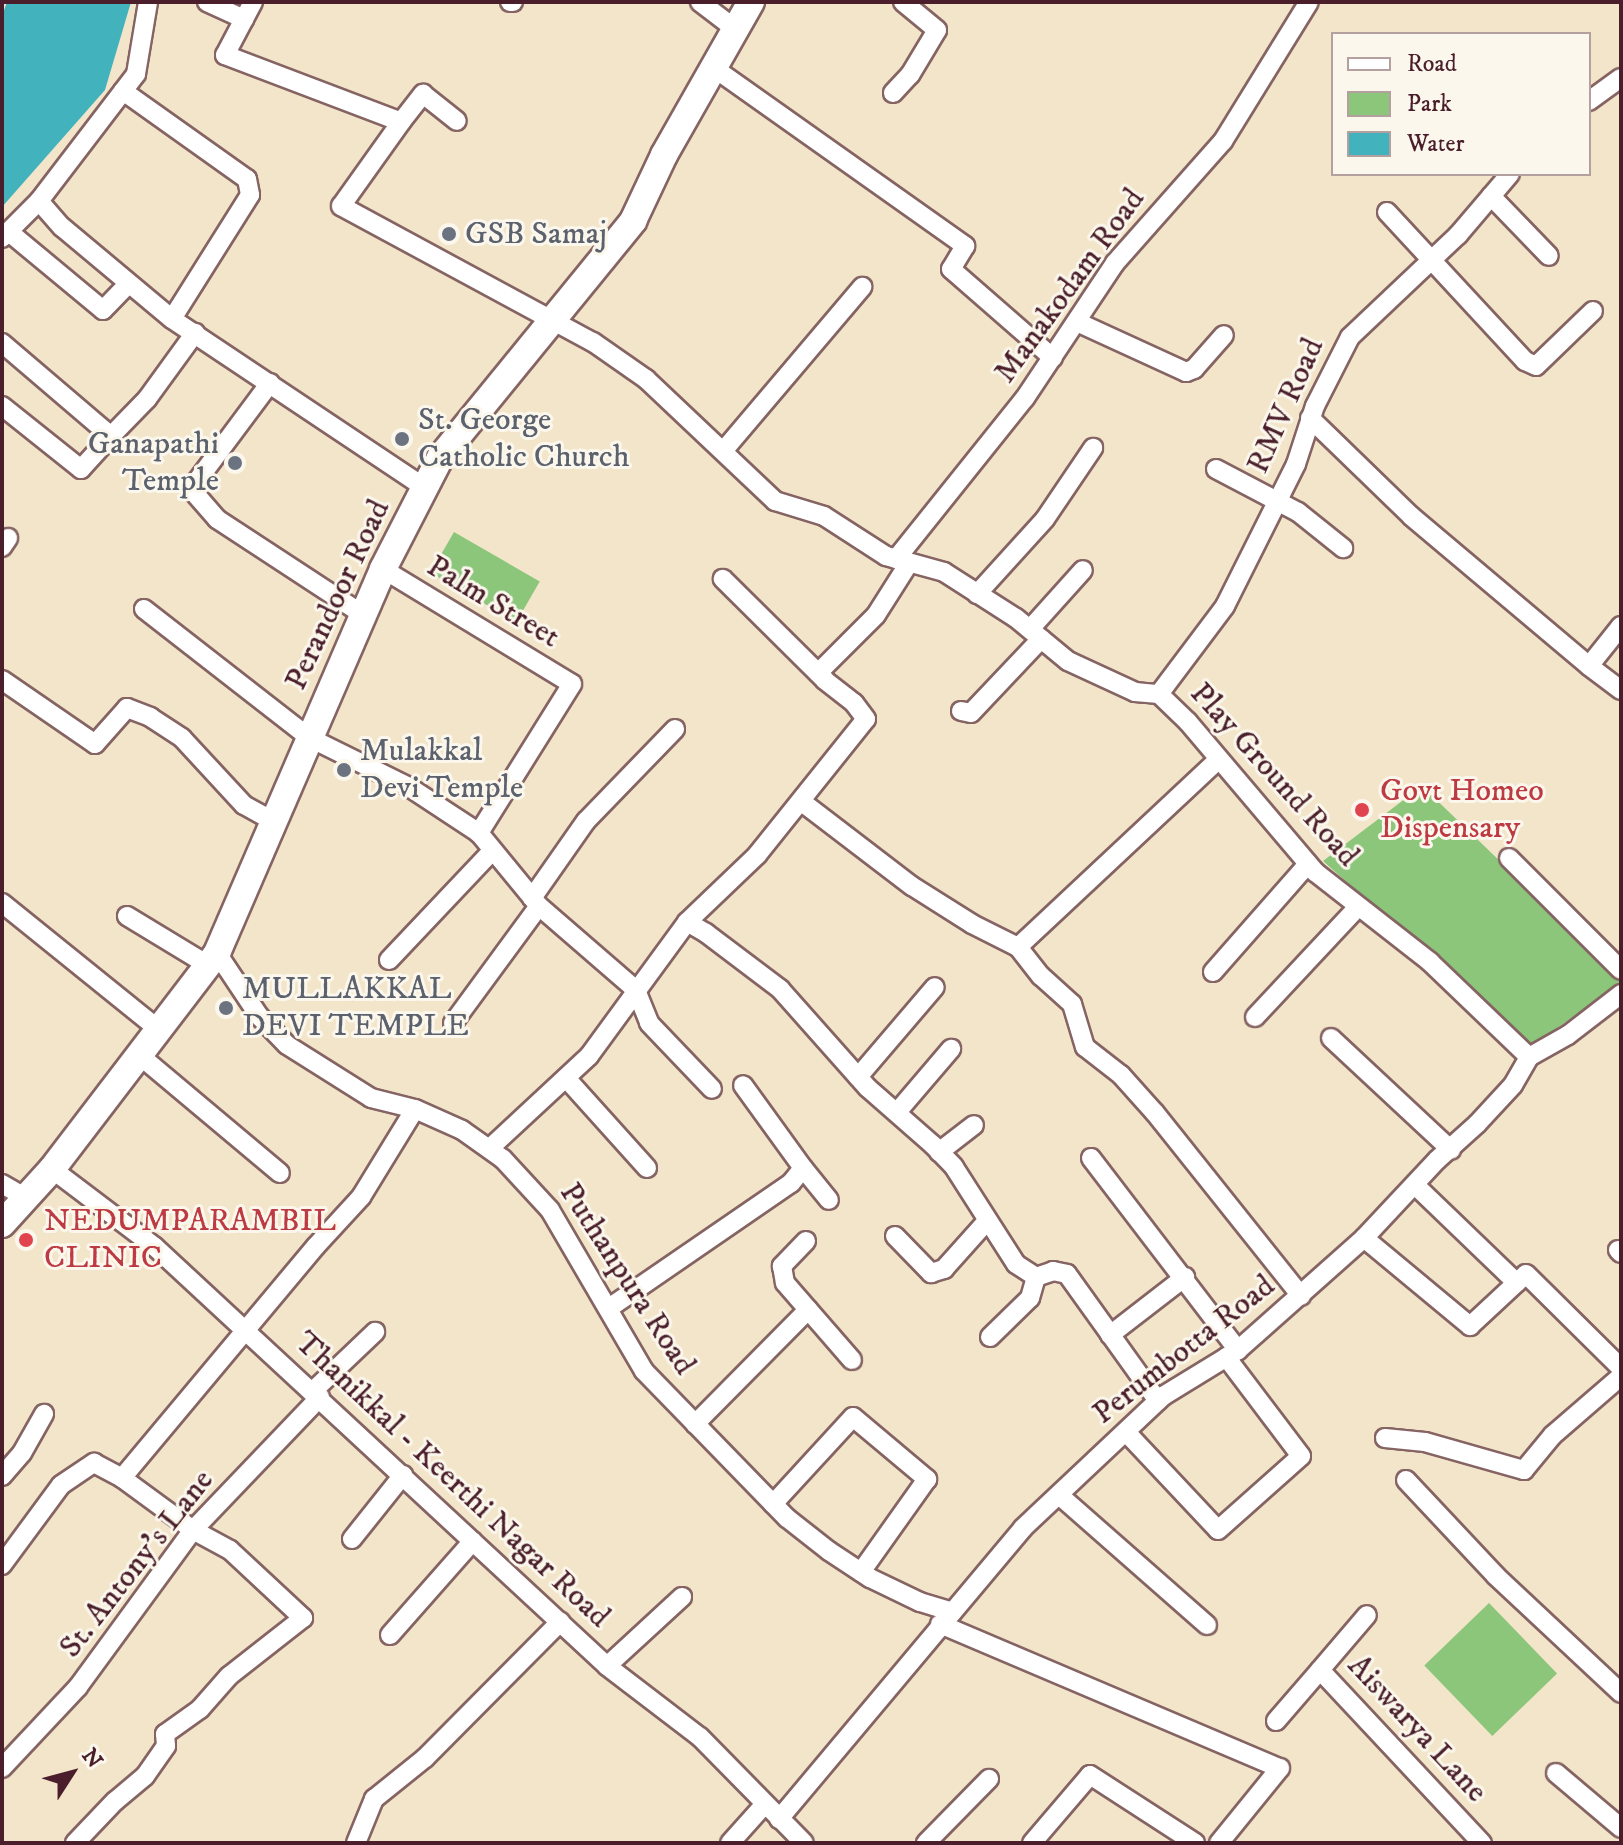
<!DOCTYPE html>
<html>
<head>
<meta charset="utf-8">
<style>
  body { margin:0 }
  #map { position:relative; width:1623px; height:1845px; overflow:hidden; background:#f3e5ca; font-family:"IM FELL DW Pica",serif }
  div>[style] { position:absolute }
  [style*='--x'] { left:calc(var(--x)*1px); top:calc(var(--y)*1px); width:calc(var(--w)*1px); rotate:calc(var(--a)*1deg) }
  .green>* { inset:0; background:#8bc67b; transform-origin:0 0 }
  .water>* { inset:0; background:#42b2bc }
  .roads { filter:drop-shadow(2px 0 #856463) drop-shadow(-2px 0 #856463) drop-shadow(0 2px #856463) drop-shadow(0 -2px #856463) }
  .minor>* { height:18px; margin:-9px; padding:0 9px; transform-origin:9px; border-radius:9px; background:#fff }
  .secondary>* { height:26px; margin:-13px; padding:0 13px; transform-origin:13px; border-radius:13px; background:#fff }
  .dots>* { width:22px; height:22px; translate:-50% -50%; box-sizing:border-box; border:4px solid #fbf7ec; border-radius:50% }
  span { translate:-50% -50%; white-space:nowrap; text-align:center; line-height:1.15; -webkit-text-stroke:6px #fbf7ec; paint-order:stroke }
  .worship-label { font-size:32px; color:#5b616d }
  .left { translate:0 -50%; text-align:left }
  .right { translate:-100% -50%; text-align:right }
  .street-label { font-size:32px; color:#4a1f2b }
  .health-label { font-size:32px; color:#be3a42 }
  .frame { position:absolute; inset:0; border:4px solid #4a1f2b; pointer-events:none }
  .legend { position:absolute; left:1331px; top:32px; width:260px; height:144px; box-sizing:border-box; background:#fbf7ec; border:2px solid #b4a19f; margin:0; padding:10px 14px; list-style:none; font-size:24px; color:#4a1f2b }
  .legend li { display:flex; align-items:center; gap:16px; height:40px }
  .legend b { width:40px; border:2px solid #b4a19f }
  .north { position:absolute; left:32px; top:1733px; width:80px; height:80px; -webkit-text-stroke:6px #fbf7ec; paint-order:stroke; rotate:54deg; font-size:22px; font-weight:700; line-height:32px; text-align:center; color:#4a1f2b }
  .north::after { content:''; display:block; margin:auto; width:28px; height:36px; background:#4a1f2b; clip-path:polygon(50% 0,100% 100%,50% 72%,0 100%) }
</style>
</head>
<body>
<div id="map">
  <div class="green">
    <i style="left:454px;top:532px;width:99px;height:47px;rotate:30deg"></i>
    <i style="clip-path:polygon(1422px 786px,1621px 978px,1621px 982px,1531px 1047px,1323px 861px)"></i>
    <i style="left:1489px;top:1603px;width:98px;height:90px;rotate:46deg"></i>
  </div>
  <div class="water">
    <i style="clip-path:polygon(7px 2px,131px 2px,105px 90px,2px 207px,2px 16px)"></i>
  </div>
  <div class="roads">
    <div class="minor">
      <i style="--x:207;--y:2;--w:41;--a:24.7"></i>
      <i style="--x:253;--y:2;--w:60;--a:117.8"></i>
      <i style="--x:225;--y:55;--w:188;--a:20.8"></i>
      <i style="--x:401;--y:122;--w:36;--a:-52"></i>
      <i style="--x:423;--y:94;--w:43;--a:38.5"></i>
      <i style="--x:510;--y:2;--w:3;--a:0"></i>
      <i style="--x:700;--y:2;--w:43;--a:37.4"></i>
      <i style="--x:714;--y:68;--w:308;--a:35.3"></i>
      <i style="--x:965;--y:246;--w:27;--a:121"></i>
      <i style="--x:951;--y:269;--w:135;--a:41.1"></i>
      <i style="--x:123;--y:91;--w:152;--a:35.4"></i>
      <i style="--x:247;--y:179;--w:16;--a:79"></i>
      <i style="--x:250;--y:195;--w:146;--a:122.2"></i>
      <i style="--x:893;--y:93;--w:25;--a:-47"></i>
      <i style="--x:910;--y:75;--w:52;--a:-59"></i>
      <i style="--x:937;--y:30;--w:44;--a:-140.5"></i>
      <i style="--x:1589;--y:101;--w:39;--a:-36"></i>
      <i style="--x:401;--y:122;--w:103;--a:125.5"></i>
      <i style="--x:341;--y:206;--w:286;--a:28.4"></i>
      <i style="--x:593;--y:342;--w:65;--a:34.9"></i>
      <i style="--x:646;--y:379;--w:178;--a:43.4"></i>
      <i style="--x:775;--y:501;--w:51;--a:17"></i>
      <i style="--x:824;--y:516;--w:74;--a:32.8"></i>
      <i style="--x:886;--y:556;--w:60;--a:15.4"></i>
      <i style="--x:944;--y:572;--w:85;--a:32.6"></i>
      <i style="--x:1016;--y:618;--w:67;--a:39.6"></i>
      <i style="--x:1068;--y:661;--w:74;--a:24.8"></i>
      <i style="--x:1135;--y:692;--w:24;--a:5"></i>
      <i style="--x:1159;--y:694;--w:40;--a:44"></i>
      <i style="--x:1188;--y:722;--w:197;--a:49.7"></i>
      <i style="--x:1315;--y:872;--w:146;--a:38"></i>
      <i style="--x:1430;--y:962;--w:137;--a:43.8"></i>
      <i style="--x:1491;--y:196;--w:83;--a:46"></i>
      <i style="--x:39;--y:201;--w:35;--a:49"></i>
      <i style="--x:62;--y:227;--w:143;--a:39.9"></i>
      <i style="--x:172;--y:319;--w:304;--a:33.7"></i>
      <i style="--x:1387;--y:212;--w:203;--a:47.2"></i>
      <i style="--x:1525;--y:361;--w:12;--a:24"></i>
      <i style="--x:1536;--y:366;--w:79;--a:-44"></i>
      <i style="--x:9;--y:232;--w:122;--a:39.7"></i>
      <i style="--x:103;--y:310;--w:37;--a:-46"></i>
      <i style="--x:2;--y:238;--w:52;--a:-45"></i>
      <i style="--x:39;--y:201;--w:160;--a:-52.6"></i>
      <i style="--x:136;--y:74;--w:73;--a:-80.5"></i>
      <i style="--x:1077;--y:322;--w:120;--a:24.6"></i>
      <i style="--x:1186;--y:372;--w:9;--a:-21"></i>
      <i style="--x:1194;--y:369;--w:45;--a:-48.6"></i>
      <i style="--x:2;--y:343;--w:143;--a:40.5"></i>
      <i style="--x:111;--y:436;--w:52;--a:-45.8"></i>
      <i style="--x:147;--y:399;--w:82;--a:-54"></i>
      <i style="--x:270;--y:383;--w:132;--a:126.7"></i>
      <i style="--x:191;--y:489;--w:40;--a:49"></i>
      <i style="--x:217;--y:519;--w:177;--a:33.2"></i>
      <i style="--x:2;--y:406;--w:101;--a:38.6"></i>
      <i style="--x:81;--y:469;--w:45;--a:-47.7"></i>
      <i style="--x:1310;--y:418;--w:141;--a:44.1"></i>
      <i style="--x:1411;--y:516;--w:233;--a:40.1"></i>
      <i style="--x:724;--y:450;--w:214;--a:-49.7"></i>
      <i style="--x:1216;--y:469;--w:93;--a:27.7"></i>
      <i style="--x:1298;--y:512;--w:58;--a:38.7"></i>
      <i style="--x:2;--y:547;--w:11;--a:-56"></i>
      <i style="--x:896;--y:559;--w:206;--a:-51.3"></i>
      <i style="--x:1025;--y:398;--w:162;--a:-56.3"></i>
      <i style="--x:1115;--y:263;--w:163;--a:-48.5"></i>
      <i style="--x:1223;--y:141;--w:163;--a:-58.3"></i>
      <i style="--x:383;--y:569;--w:221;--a:31.3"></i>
      <i style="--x:572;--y:684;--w:176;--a:122"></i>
      <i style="--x:977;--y:594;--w:101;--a:-47.8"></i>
      <i style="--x:1045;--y:519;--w:86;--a:-55.9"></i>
      <i style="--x:144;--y:609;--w:210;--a:37.9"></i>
      <i style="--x:310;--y:738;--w:110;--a:26.3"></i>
      <i style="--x:409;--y:787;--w:84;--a:33.3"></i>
      <i style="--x:479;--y:833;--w:94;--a:50.6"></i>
      <i style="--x:539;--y:906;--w:128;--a:40.9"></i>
      <i style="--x:636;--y:990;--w:35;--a:68"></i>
      <i style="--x:649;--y:1023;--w:91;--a:46.3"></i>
      <i style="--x:1621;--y:626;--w:51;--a:128.7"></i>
      <i style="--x:1589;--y:666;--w:40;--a:37"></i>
      <i style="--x:1030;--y:629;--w:79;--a:-48.1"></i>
      <i style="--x:818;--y:673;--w:82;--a:-45"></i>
      <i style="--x:876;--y:615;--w:62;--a:-57.6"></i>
      <i style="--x:2;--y:680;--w:113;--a:34.5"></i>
      <i style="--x:95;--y:744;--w:48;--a:-48.4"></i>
      <i style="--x:127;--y:708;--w:25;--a:21"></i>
      <i style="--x:150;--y:717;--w:38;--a:33"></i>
      <i style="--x:182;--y:738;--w:91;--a:47.2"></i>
      <i style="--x:244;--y:805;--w:37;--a:29"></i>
      <i style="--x:1159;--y:694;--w:110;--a:-53.1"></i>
      <i style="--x:1225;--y:606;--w:159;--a:-63.4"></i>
      <i style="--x:1296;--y:464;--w:61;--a:-71.9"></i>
      <i style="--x:1315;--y:406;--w:77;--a:-63.1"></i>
      <i style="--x:1350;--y:337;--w:149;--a:-43.4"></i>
      <i style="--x:1458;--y:235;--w:80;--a:-49.6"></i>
      <i style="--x:961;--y:711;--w:10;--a:11"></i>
      <i style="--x:971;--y:713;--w:102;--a:-46.6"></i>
      <i style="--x:802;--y:802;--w:138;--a:37.4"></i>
      <i style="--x:912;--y:886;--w:71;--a:32.3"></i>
      <i style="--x:972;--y:924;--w:51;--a:26.6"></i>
      <i style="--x:1018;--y:947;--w:37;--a:52"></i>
      <i style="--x:1041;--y:976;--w:42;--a:42.1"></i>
      <i style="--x:1072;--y:1004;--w:45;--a:73.2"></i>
      <i style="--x:1085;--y:1047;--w:46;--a:37.9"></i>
      <i style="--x:1121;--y:1075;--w:51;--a:48.2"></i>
      <i style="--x:1155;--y:1113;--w:234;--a:51.4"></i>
      <i style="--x:1509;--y:858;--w:158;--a:45"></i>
      <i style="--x:532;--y:898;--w:94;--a:-55"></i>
      <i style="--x:586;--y:821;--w:128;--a:-45.9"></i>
      <i style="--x:2;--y:903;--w:199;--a:38.9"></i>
      <i style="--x:127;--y:916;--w:95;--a:31.2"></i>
      <i style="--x:687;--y:922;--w:22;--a:30"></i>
      <i style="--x:706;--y:933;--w:93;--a:37.1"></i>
      <i style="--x:780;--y:989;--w:132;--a:48.4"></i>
      <i style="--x:868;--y:1088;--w:86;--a:41.2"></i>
      <i style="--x:933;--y:1145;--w:30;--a:46"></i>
      <i style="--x:954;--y:1167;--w:115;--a:57.4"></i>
      <i style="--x:1016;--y:1264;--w:24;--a:33"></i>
      <i style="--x:1036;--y:1277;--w:18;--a:-19"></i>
      <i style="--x:1053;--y:1271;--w:14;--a:12"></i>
      <i style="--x:1067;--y:1274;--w:156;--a:54.4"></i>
      <i style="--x:1018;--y:947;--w:275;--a:-43.1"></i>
      <i style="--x:217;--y:953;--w:76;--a:56.3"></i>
      <i style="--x:259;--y:1016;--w:40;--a:46"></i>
      <i style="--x:287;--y:1045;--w:99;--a:32.2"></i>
      <i style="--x:371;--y:1098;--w:45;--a:14"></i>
      <i style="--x:415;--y:1109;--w:51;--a:24.1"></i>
      <i style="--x:462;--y:1130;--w:50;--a:35.3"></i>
      <i style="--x:503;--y:1159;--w:69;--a:47.3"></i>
      <i style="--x:550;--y:1210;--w:186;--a:59.7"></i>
      <i style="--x:644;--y:1371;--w:205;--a:45.8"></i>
      <i style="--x:787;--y:1518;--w:53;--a:38.2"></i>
      <i style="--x:829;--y:1551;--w:49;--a:33.4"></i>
      <i style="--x:870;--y:1578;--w:55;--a:25.6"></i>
      <i style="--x:920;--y:1602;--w:34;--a:17"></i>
      <i style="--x:389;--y:960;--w:149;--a:-46.6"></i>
      <i style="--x:1213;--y:972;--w:144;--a:-48.7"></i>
      <i style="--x:1255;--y:1017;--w:151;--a:-46.9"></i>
      <i style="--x:453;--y:1023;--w:145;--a:-53.7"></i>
      <i style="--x:1331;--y:1038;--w:164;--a:43"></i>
      <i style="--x:138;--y:1054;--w:185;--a:40"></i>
      <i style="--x:858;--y:1077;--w:118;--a:-49.5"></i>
      <i style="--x:566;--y:1078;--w:121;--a:48"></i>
      <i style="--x:898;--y:1111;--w:82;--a:-49.5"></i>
      <i style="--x:490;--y:1148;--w:135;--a:-42.9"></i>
      <i style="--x:589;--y:1056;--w:166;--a:-53.8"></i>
      <i style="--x:687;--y:922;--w:97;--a:-43.7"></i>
      <i style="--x:757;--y:855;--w:174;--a:-51.3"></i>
      <i style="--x:866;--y:719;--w:20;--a:-127"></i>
      <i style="--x:854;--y:703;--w:37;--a:-142"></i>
      <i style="--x:825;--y:680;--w:144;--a:-135.3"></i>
      <i style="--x:939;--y:1152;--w:44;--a:-37.6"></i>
      <i style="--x:1091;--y:1158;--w:242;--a:52.6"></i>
      <i style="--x:803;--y:1168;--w:41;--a:50.9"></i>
      <i style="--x:52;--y:1169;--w:129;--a:37.1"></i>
      <i style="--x:155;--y:1247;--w:616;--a:42.83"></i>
      <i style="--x:607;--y:1666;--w:117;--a:37.4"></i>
      <i style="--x:700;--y:1737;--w:148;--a:45.5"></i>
      <i style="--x:2;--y:1184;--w:30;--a:30"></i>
      <i style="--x:1415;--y:1185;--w:141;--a:43.9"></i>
      <i style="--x:895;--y:1236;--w:52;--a:45.8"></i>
      <i style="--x:931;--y:1273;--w:14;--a:-17"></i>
      <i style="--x:944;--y:1269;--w:64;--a:-48.1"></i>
      <i style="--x:1364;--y:1238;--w:138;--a:39.7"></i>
      <i style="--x:1470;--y:1326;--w:76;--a:-42.9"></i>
      <i style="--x:1526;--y:1274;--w:134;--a:44.7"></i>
      <i style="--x:806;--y:1241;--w:35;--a:134"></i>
      <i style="--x:782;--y:1266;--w:17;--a:80"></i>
      <i style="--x:785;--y:1283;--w:102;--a:49"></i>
      <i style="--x:1618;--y:1250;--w:4;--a:45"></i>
      <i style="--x:609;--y:1308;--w:221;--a:-34.5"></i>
      <i style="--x:791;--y:1183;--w:19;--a:-51"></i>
      <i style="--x:803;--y:1168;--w:102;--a:-125.9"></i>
      <i style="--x:1110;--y:1335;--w:95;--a:-37.7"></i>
      <i style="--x:990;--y:1337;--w:56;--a:-44.3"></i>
      <i style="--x:1030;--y:1298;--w:22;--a:-74"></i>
      <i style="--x:313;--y:1391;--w:86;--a:-43.6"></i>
      <i style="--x:695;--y:1424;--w:161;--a:-45.3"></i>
      <i style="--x:1126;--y:1432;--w:134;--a:46.8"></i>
      <i style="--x:1218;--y:1530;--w:111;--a:-41.7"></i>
      <i style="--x:1301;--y:1456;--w:124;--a:-127.1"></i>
      <i style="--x:1385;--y:1438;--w:40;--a:5.7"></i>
      <i style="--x:1425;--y:1442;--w:103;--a:15.8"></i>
      <i style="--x:1524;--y:1470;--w:45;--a:-50.4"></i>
      <i style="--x:1553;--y:1435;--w:90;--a:-40.9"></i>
      <i style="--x:2;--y:1476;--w:30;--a:-49"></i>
      <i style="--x:22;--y:1453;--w:45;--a:-60.6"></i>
      <i style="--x:122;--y:1478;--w:302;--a:-50.1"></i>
      <i style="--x:316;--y:1246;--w:67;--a:-47.4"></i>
      <i style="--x:361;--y:1197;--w:103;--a:-58.5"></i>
      <i style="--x:1406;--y:1480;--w:132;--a:46.8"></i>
      <i style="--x:1496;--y:1576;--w:171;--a:43.1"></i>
      <i style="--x:1059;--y:1495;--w:197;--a:41.3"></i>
      <i style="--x:773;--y:1504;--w:118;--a:-47.4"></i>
      <i style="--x:853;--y:1417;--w:97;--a:40"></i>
      <i style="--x:927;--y:1479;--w:114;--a:125.4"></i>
      <i style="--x:352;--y:1539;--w:82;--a:-51.4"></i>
      <i style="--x:2;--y:1565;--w:99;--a:-53.6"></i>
      <i style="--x:61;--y:1485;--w:40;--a:-34"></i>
      <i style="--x:94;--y:1463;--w:32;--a:28"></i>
      <i style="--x:122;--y:1478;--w:88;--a:36.2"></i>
      <i style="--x:193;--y:1530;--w:42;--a:28.4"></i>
      <i style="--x:230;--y:1550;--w:100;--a:43"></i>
      <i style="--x:303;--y:1618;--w:94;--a:141.9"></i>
      <i style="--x:229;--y:1676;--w:44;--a:131.3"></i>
      <i style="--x:200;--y:1709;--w:43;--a:144.5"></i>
      <i style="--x:165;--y:1734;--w:12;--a:85"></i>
      <i style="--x:166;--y:1746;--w:37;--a:125"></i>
      <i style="--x:145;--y:1776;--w:39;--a:140"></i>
      <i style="--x:115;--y:1801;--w:58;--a:133.6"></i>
      <i style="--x:940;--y:1624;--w:369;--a:23"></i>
      <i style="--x:1280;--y:1768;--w:97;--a:129.1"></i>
      <i style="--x:390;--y:1635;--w:125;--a:-48.6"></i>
      <i style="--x:607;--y:1666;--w:102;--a:-42.6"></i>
      <i style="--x:1320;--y:1670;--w:72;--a:-49.5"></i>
      <i style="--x:1276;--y:1721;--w:67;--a:-49.2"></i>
      <i style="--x:1320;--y:1670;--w:237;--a:46.9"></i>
      <i style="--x:2;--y:1768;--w:111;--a:-46.8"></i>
      <i style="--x:78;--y:1687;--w:195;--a:-53.8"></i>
      <i style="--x:193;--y:1530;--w:184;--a:-46.3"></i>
      <i style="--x:1556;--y:1773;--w:85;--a:40.2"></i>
      <i style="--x:779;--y:1819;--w:380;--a:-50"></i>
      <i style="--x:1023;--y:1528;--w:192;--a:-43.3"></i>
      <i style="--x:1163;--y:1396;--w:88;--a:-31.5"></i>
      <i style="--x:1238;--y:1350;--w:169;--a:-41.6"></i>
      <i style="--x:1364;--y:1238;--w:107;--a:-46.9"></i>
      <i style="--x:1437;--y:1160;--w:54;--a:-42"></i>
      <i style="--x:1477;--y:1124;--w:53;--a:-47.3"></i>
      <i style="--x:1513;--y:1085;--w:32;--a:-60"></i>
      <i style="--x:1529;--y:1057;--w:45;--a:-29.4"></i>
      <i style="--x:1568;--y:1035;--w:67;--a:-37.7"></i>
      <i style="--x:356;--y:1843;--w:48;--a:-67.8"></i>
      <i style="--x:374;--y:1799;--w:65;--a:-38.8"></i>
      <i style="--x:425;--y:1758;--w:192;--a:-45.2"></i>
      <i style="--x:730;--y:1843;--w:52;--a:-48.1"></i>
      <i style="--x:926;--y:1843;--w:90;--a:-45.5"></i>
      <i style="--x:1032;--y:1843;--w:89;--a:-49.5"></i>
      <i style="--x:1090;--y:1775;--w:125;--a:32.9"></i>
    </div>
    <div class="secondary">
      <i style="--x:2;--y:1224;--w:74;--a:-47.7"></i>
      <i style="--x:52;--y:1169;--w:272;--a:-52.6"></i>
      <i style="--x:217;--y:953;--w:418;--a:-66.6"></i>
      <i style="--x:383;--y:569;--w:125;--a:-62.8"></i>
      <i style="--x:440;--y:458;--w:306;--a:-50.8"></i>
      <i style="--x:633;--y:221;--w:73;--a:-64.8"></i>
      <i style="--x:664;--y:155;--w:176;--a:-60.4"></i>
    </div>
  </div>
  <div class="dots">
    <i style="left:449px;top:234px;background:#6b7280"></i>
    <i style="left:402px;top:439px;background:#6b7280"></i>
    <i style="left:235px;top:463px;background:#6b7280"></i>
    <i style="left:344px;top:770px;background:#6b7280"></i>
    <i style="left:1362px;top:810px;background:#e0444e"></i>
    <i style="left:226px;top:1008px;background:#6b7280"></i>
    <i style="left:26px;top:1240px;background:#e0444e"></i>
  </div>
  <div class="worship-label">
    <span class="left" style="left:465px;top:234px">GSB Samaj</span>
    <span class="left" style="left:418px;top:439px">St. George<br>Catholic Church</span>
    <span class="right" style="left:219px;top:463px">Ganapathi<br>Temple</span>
    <span class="left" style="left:360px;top:770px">Mulakkal<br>Devi Temple</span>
    <span class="left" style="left:242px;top:1008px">MULLAKKAL<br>DEVI TEMPLE</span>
  </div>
  <div class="street-label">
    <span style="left:1070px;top:286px;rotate:-54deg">Manakodam Road</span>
    <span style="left:1286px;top:406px;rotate:-66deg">RMV Road</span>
    <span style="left:338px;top:595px;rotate:-65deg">Perandoor Road</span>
    <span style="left:493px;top:602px;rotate:31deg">Palm Street</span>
    <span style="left:1274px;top:775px;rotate:48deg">Play Ground Road</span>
    <span style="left:627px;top:1279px;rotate:57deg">Puthanpura Road</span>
    <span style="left:1184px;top:1350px;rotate:-38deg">Perumbotta Road</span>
    <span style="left:452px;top:1480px;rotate:43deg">Thanikkal - Keerthi Nagar Road</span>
    <span style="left:137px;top:1564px;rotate:-52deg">St. Antony's Lane</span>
    <span style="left:1417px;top:1729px;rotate:47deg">Aiswarya Lane</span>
  </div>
  <div class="health-label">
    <span class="left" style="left:1380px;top:810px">Govt Homeo<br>Dispensary</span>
    <span class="left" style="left:44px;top:1240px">NEDUMPARAMBIL<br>CLINIC</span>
  </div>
  <div class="frame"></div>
  <ul class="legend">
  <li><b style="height:10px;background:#fff"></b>Road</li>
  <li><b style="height:22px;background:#8bc67b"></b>Park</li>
  <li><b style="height:22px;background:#42b2bc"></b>Water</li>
  </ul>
  <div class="north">N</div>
</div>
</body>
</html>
